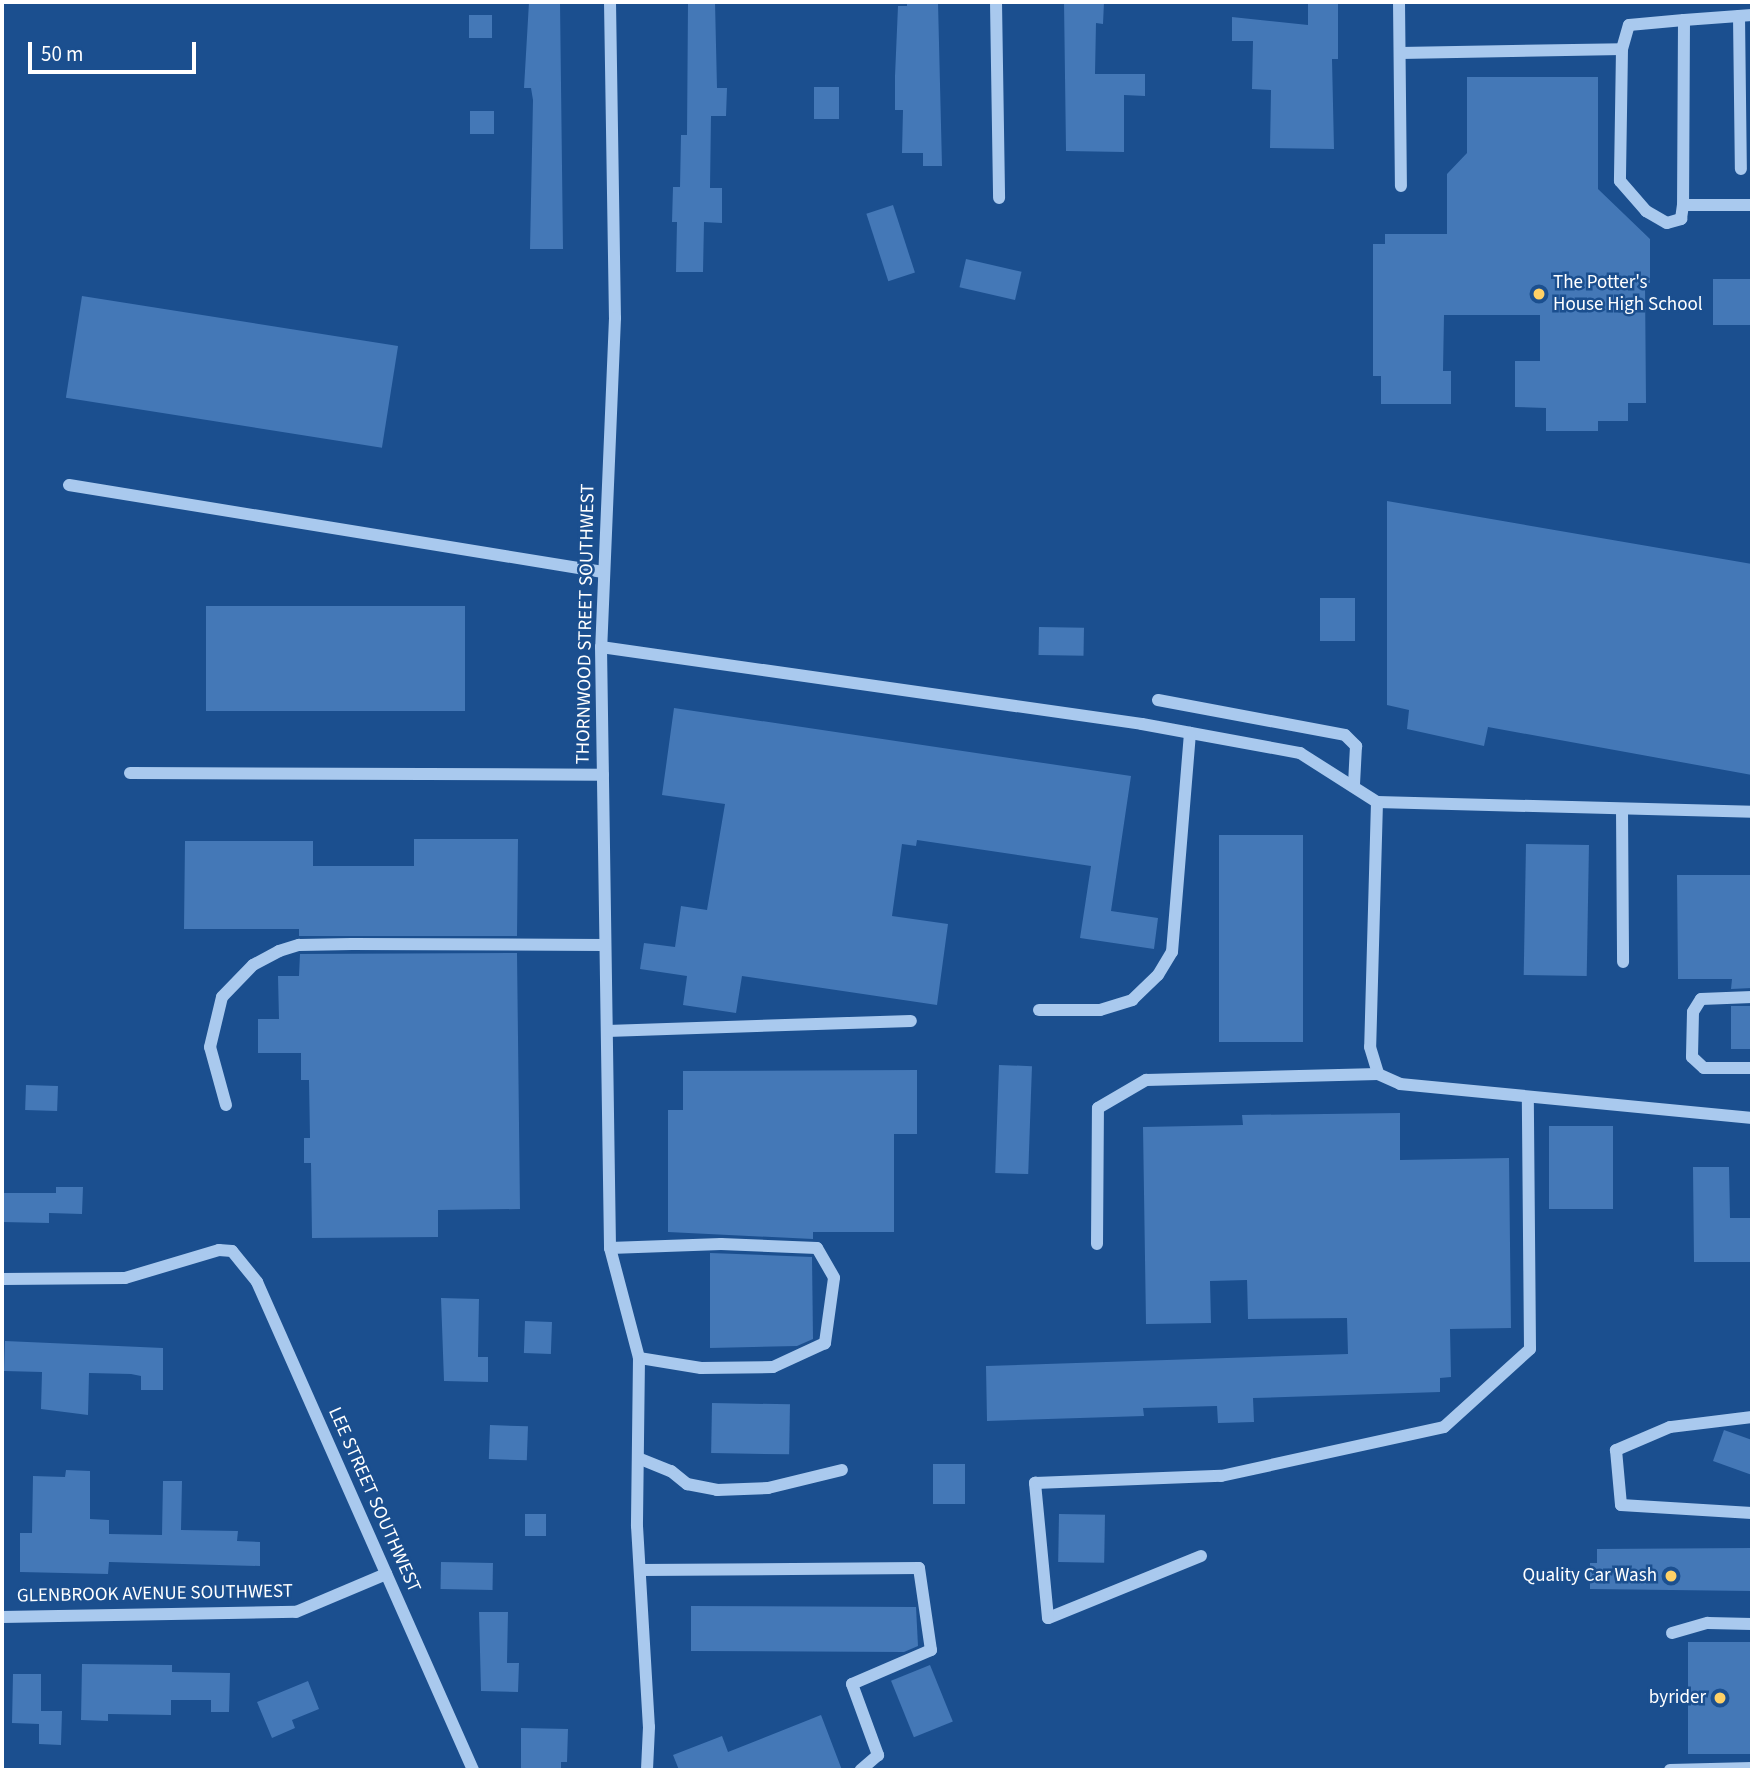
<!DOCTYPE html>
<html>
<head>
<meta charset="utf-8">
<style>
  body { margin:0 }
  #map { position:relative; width:1754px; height:1772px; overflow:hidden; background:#1b4f8f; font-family:"Source Sans 3",sans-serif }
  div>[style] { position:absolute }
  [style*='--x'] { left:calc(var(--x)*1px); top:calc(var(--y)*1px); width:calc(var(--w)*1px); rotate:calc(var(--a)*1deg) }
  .building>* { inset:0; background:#4478b7; transform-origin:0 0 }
  .minor>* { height:12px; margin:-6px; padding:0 6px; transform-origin:6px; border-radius:6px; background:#a9c9ee }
  .dots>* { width:19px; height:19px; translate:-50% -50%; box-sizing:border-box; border:4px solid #1b4f8f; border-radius:50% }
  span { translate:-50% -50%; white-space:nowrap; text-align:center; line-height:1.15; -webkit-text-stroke:5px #1b4f8f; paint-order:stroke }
  .poi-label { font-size:19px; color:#fff }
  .left { translate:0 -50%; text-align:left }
  .right { translate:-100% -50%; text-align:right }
  .street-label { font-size:19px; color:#fff }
  .frame { position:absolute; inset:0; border:4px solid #fff; pointer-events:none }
  .scale { position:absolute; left:28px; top:42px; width:168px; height:32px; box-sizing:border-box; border:4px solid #fff; border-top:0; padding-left:9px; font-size:21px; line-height:24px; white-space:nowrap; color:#fff; -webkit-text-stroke:5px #1b4f8f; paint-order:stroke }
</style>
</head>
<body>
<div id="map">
  <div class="building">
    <i style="clip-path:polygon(529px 2px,560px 2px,563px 249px,530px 249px,533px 100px,531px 88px,524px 88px)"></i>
    <i style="clip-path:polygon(688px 2px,715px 2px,717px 88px,727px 88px,726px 116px,711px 116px,710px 188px,722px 188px,722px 223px,704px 222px,703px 272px,676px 272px,677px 222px,672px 222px,673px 187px,680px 187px,681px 135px,687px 135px)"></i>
    <i style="clip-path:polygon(907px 2px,938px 2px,942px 166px,923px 166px,923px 153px,902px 153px,903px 110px,895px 110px,895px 76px,898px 6px,907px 6px)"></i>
    <i style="clip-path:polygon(1064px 2px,1104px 2px,1103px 24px,1096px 23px,1095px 74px,1145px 74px,1145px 96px,1124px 95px,1124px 152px,1066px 151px)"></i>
    <i style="clip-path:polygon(1308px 2px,1338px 2px,1338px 59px,1332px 59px,1334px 149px,1270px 148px,1271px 90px,1252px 89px,1253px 41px,1232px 41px,1232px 17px,1308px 25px)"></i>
    <i style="left:469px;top:15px;width:23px;height:23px"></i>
    <i style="clip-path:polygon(1467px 77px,1598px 77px,1598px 189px,1650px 239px,1650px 283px,1645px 283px,1646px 403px,1628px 403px,1628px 421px,1598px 421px,1598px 431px,1546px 431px,1546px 408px,1515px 407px,1515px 361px,1540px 361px,1540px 315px,1444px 315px,1443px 371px,1451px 371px,1451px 404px,1381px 404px,1381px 376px,1373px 376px,1373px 244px,1385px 244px,1385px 234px,1447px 234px,1447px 174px,1467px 153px)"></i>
    <i style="left:814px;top:87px;width:25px;height:32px"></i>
    <i style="left:470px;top:111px;width:24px;height:23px"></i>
    <i style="left:893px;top:205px;width:71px;height:28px;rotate:72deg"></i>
    <i style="left:966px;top:259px;width:57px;height:29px;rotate:13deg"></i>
    <i style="left:1713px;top:279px;width:39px;height:46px"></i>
    <i style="left:82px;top:296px;width:320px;height:103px;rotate:9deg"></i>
    <i style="clip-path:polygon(1387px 501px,1752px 564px,1752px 775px,1488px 727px,1484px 746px,1407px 729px,1409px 710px,1387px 705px)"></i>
    <i style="left:1320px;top:598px;width:35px;height:43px"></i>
    <i style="left:206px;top:606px;width:259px;height:105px"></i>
    <i style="left:1039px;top:627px;width:45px;height:28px;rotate:1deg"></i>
    <i style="clip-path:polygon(674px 708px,1131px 776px,1111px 911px,1158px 918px,1154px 949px,1080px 938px,1091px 866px,917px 840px,916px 846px,902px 844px,892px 916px,948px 924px,937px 1005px,742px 976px,736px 1013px,683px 1005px,687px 976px,640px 969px,644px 943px,675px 947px,681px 906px,707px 910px,725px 804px,662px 795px)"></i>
    <i style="left:1219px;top:835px;width:84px;height:207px"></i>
    <i style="clip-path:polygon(414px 839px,518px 839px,517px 936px,299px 936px,299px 929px,184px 929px,185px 841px,313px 841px,313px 866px,414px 866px)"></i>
    <i style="left:1526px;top:844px;width:63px;height:131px;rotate:1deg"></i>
    <i style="clip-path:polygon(1677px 875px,1752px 875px,1752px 988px,1731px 989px,1732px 979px,1678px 979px)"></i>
    <i style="clip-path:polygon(517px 953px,520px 1209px,438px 1210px,438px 1237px,312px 1238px,311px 1163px,304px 1163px,304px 1138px,310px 1138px,309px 1080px,301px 1080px,301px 1053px,258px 1053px,258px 1019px,279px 1019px,278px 976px,299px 976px,300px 954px)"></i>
    <i style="left:1752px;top:1006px;width:43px;height:21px;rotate:90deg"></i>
    <i style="left:999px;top:1065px;width:33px;height:108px;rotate:2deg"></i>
    <i style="clip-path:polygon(917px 1070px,917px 1134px,894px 1134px,894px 1232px,813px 1232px,813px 1239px,668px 1232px,668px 1110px,683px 1110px,683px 1071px)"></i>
    <i style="left:26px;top:1085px;width:32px;height:25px;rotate:2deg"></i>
    <i style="clip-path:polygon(1400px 1113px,1400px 1160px,1509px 1158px,1511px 1328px,1450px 1329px,1451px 1377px,1440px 1378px,1440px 1392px,1253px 1398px,1254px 1422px,1218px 1423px,1217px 1406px,1143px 1408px,1144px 1416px,987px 1421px,986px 1366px,1348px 1354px,1347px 1318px,1248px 1319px,1247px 1280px,1210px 1281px,1211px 1323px,1146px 1324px,1143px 1127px,1243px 1125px,1242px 1115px)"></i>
    <i style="left:1549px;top:1126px;width:64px;height:83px"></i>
    <i style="clip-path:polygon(1693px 1167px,1729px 1167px,1730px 1218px,1752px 1218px,1752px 1262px,1694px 1262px)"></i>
    <i style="clip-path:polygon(56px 1187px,83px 1187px,82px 1214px,49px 1213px,49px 1223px,2px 1222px,3px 1193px,56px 1193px)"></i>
    <i style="clip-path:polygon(710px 1253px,812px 1257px,813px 1339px,797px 1346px,710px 1348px)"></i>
    <i style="clip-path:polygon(441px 1298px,479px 1299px,478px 1357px,488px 1357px,488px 1382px,444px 1381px)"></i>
    <i style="left:525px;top:1321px;width:27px;height:32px;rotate:2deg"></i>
    <i style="clip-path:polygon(5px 1341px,163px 1348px,163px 1390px,141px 1390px,141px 1376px,131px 1374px,89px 1373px,88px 1415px,41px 1409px,42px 1372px,4px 1371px)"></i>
    <i style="left:712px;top:1403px;width:78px;height:50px;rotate:1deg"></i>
    <i style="left:490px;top:1425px;width:38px;height:34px;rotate:2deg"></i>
    <i style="clip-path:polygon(1724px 1430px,1752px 1440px,1752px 1475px,1713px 1461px)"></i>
    <i style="left:933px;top:1464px;width:32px;height:40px"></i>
    <i style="clip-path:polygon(66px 1470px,90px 1471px,90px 1519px,109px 1520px,109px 1534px,162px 1535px,163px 1481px,182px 1481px,181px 1530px,238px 1531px,237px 1541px,260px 1542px,260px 1566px,109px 1562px,108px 1574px,20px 1572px,20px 1533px,32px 1533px,33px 1476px,65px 1477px)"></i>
    <i style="left:525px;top:1514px;width:21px;height:22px"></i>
    <i style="left:1059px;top:1514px;width:46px;height:48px;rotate:1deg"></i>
    <i style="clip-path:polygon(1752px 1548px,1752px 1591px,1590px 1589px,1590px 1563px,1597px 1563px,1597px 1549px)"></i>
    <i style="left:441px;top:1562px;width:52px;height:27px;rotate:1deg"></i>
    <i style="clip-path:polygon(691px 1606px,916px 1607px,918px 1646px,904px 1652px,691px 1651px)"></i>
    <i style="clip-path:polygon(479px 1612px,508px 1612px,507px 1663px,519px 1663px,518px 1692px,481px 1691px)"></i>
    <i style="left:1688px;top:1642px;width:64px;height:112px"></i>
    <i style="clip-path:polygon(82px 1664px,172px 1665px,172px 1672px,230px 1673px,229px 1712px,211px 1712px,211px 1700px,171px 1700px,171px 1715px,108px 1714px,108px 1721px,81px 1720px)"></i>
    <i style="left:930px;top:1665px;width:61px;height:42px;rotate:68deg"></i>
    <i style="clip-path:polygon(13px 1674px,41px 1674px,41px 1711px,62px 1711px,61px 1745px,39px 1744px,39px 1724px,12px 1723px)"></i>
    <i style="clip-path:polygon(308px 1681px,319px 1709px,292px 1720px,295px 1728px,272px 1738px,257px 1702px)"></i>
    <i style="clip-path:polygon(821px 1715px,842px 1770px,679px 1770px,673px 1755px,722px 1736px,728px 1752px)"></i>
    <i style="clip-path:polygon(521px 1728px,568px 1729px,567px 1762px,561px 1762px,561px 1770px,521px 1770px)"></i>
  </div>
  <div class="minor">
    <i style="--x:610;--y:2;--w:316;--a:89.1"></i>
    <i style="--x:615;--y:318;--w:329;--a:92.4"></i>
    <i style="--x:601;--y:647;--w:601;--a:89.14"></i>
    <i style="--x:610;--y:1248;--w:114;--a:75.2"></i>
    <i style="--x:639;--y:1358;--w:168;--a:90.7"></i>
    <i style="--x:637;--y:1526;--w:201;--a:86.6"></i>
    <i style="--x:649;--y:1727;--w:43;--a:92.7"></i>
    <i style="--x:996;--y:2;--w:196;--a:89.1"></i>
    <i style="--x:1399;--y:2;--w:184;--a:89.4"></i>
    <i style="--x:1739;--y:16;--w:153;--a:89.3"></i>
    <i style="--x:1684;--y:20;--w:68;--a:-4.2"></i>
    <i style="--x:1622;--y:49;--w:132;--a:90.9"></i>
    <i style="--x:1620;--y:181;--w:40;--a:49"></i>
    <i style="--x:1646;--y:211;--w:24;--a:30"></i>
    <i style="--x:1667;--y:223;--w:15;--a:-16"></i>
    <i style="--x:1681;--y:219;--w:14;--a:-82"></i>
    <i style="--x:1400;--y:53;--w:222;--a:-1"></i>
    <i style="--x:1622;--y:49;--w:25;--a:-74"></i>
    <i style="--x:1629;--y:25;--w:55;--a:-5.2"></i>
    <i style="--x:1684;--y:20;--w:185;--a:90.3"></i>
    <i style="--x:1683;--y:205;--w:69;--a:0"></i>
    <i style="--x:69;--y:485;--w:541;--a:9.25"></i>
    <i style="--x:601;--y:647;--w:546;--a:8.1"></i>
    <i style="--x:1142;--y:724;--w:161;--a:10.4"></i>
    <i style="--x:1300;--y:753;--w:91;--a:32.5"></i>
    <i style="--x:1377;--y:802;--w:375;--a:1.5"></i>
    <i style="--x:1158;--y:700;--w:190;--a:10.6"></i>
    <i style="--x:1345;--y:735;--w:16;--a:45"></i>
    <i style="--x:1356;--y:746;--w:39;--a:93"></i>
    <i style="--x:130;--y:773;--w:473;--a:0.2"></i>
    <i style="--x:1377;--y:802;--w:245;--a:91.6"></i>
    <i style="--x:1370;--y:1047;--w:28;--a:73"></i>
    <i style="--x:1378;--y:1074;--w:24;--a:24"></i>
    <i style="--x:1400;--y:1084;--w:354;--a:5.5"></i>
    <i style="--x:1622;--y:809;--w:153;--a:89.6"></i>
    <i style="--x:1752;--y:997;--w:51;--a:177.8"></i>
    <i style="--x:1701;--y:999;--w:15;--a:122"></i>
    <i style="--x:1693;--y:1012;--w:45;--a:91.3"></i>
    <i style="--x:1692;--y:1057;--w:16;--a:43"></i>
    <i style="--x:1704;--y:1068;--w:48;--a:0"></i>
    <i style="--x:1039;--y:1010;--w:61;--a:0"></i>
    <i style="--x:1100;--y:1010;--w:34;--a:-17"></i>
    <i style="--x:1132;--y:1000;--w:36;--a:-44"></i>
    <i style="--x:1158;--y:975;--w:27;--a:-59"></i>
    <i style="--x:1172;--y:952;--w:220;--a:-85.3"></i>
    <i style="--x:607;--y:1031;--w:304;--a:-1.9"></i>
    <i style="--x:226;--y:1105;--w:60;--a:-105.4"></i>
    <i style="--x:210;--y:1047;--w:51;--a:-76.5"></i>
    <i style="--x:222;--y:997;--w:45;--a:-45.9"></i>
    <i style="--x:253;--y:965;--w:30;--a:-28"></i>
    <i style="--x:279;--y:951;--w:21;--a:-17"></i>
    <i style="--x:299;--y:945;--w:53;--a:-1.1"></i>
    <i style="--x:352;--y:944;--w:253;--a:0.2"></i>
    <i style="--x:1097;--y:1244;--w:136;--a:-89.6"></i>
    <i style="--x:1098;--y:1108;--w:56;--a:-30.3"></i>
    <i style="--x:1146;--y:1080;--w:232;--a:-1.5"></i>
    <i style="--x:610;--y:1248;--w:111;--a:-2.1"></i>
    <i style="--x:721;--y:1244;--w:96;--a:2.4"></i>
    <i style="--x:817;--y:1248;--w:34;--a:60"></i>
    <i style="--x:834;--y:1278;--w:66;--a:97.9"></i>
    <i style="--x:825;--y:1343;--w:57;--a:155.2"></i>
    <i style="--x:773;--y:1367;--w:72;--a:179.2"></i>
    <i style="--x:701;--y:1368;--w:63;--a:-170.8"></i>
    <i style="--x:2;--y:1279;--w:123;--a:-0.5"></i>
    <i style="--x:125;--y:1278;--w:98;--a:-16.6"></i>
    <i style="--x:219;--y:1250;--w:13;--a:4"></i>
    <i style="--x:232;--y:1251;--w:40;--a:51"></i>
    <i style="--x:257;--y:1282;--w:534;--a:66.12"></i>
    <i style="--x:1752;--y:1417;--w:83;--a:173"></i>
    <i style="--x:1670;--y:1427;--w:59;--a:156.9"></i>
    <i style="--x:1616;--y:1450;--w:55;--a:84.8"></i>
    <i style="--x:1621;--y:1505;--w:131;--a:3.5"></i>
    <i style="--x:638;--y:1458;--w:35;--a:22"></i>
    <i style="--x:671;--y:1471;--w:21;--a:39"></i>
    <i style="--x:687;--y:1484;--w:31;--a:11"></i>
    <i style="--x:717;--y:1490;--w:51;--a:-2.2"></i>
    <i style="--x:768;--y:1488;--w:76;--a:-13.7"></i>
    <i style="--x:1201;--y:1556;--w:165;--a:157.9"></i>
    <i style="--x:1048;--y:1618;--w:136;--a:-95.5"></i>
    <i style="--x:1035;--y:1483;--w:186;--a:-2.2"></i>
    <i style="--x:1221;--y:1476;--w:228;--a:-12.4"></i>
    <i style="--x:1444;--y:1427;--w:116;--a:-42.2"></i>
    <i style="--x:1530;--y:1349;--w:252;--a:-90.5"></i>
    <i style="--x:640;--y:1570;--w:279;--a:-0.4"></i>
    <i style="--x:919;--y:1568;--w:83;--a:81.7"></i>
    <i style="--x:931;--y:1650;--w:86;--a:156.7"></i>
    <i style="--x:852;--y:1684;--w:76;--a:69.9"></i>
    <i style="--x:878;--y:1755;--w:23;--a:139"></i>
    <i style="--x:2;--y:1617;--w:294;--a:-1"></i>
    <i style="--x:296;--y:1612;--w:98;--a:-22.9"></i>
    <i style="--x:1672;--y:1633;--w:37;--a:-16"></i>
    <i style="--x:1708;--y:1623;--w:44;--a:1.3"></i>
    <i style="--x:1670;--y:1770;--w:82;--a:-1.4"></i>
  </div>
  <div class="dots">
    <i style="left:1539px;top:294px;background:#ffd166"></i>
    <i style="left:1671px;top:1576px;background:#ffd166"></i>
    <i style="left:1720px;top:1698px;background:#ffd166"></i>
  </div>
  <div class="poi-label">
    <span class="left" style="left:1553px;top:294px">The Potter's<br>House High School</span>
    <span class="right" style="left:1657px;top:1576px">Quality Car Wash</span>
    <span class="right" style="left:1706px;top:1698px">byrider</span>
  </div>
  <div class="street-label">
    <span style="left:586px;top:624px;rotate:-89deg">THORNWOOD STREET SOUTHWEST</span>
    <span style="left:374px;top:1500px;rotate:66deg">LEE STREET SOUTHWEST</span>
    <span style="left:155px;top:1594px;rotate:-1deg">GLENBROOK AVENUE SOUTHWEST</span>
  </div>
  <div class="frame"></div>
  <div class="scale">50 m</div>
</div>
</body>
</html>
